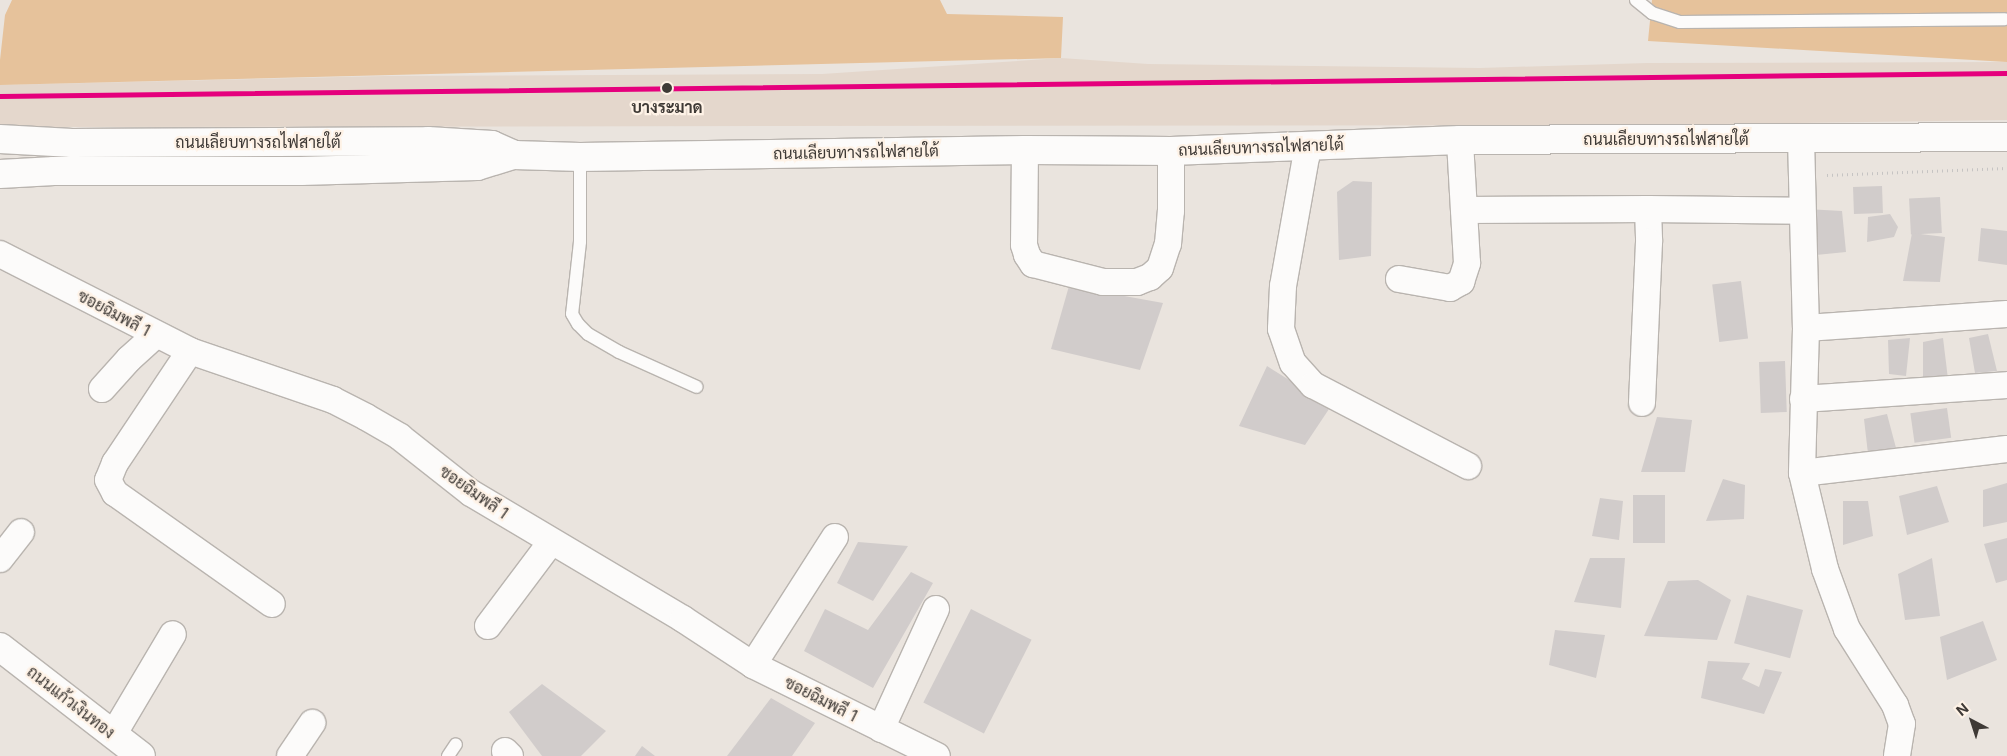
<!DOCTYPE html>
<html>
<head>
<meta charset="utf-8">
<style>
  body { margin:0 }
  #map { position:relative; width:2007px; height:756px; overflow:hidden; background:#eae4de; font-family:Inter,Sarabun,sans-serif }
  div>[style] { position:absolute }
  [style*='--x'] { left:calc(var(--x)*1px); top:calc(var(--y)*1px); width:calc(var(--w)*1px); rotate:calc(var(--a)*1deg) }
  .built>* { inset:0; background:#e4d7cc }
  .green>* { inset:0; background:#e6c29b }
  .building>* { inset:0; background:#d1cccb; transform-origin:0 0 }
  .path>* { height:3px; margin-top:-1.5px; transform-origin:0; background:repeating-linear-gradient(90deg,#c6c4c3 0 1px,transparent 0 5px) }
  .roads { filter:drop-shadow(1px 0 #b9b4af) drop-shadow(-1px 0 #b9b4af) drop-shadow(0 1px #b9b4af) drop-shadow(0 -1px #b9b4af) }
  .lane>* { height:12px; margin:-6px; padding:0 6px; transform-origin:6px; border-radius:6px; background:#fcfbfa }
  .street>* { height:26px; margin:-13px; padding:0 13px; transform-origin:13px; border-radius:13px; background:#fcfbfa }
  .secondary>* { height:28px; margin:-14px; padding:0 14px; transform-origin:14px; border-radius:14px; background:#fcfbfa }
  .rail-1>* { height:5px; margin:-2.5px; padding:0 2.5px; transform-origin:2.5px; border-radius:2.5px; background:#e5007d }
  .dots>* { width:14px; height:14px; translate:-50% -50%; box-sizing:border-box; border:2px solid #fef2e6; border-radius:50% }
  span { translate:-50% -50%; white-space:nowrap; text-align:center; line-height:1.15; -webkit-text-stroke:4.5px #fef2e6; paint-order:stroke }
  .stop-label { font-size:16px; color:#3f3a36; font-weight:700 }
  .street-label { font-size:16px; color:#3f3a36 }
  .north { position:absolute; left:1947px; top:696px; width:50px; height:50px; -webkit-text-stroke:4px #fef2e6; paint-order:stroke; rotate:320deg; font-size:14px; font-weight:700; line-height:20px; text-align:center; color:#3f3a36 }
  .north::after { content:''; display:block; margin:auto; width:18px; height:22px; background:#3f3a36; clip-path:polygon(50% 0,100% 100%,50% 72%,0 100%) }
</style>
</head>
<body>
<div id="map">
  <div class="built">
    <i style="clip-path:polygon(1061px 58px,1148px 64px,1480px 68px,1647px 63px,2007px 62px,2007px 120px,1646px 125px,0 127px,0 85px,384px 76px,822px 74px)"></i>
  </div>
  <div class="green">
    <i style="clip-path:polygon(12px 0,940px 0,947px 14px,1063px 17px,1061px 58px,0 85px,0 60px,5px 15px)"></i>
    <i style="clip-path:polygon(1652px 0,2007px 0,2007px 62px,1648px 41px)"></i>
  </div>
  <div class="building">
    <i style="clip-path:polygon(1353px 181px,1372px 182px,1371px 256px,1339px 260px,1337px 192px)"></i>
    <i style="left:1882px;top:186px;width:27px;height:29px;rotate:88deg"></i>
    <i style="left:1940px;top:197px;width:36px;height:31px;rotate:87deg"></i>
    <i style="clip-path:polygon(1806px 209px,1842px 211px,1846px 252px,1806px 256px)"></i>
    <i style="clip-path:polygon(1890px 214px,1898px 227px,1894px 237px,1867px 242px,1868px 217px)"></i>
    <i style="clip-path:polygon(1981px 228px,2007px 231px,2007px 265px,1978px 261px)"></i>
    <i style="clip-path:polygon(1912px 233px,1945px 237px,1940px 282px,1903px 281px)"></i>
    <i style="left:1741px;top:281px;width:58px;height:29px;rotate:83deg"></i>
    <i style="clip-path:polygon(1069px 286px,1163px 303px,1140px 370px,1051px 349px)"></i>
    <i style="clip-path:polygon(1988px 334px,1997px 371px,1975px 373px,1969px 338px)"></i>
    <i style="clip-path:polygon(1910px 338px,1906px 376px,1889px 374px,1888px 340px)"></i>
    <i style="clip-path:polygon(1943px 338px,1948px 379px,1923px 378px,1923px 342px)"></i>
    <i style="left:1785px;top:361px;width:51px;height:26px;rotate:88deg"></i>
    <i style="clip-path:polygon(1267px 366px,1331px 406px,1305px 445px,1239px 426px)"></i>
    <i style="left:1947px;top:408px;width:30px;height:37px;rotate:82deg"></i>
    <i style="clip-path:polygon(1887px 414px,1896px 448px,1868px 454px,1864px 419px)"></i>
    <i style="clip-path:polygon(1657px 417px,1692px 420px,1685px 472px,1641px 472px)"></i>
    <i style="clip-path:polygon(1723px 479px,1745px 485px,1744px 519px,1706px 521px)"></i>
    <i style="clip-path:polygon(2007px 483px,2007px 522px,1983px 527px,1983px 490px)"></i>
    <i style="clip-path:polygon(1937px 486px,1949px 522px,1907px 535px,1899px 496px)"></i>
    <i style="left:1633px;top:495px;width:32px;height:48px"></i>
    <i style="clip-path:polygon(1600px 498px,1623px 501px,1619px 540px,1592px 536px)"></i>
    <i style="clip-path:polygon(1843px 501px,1868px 501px,1873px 536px,1843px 545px)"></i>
    <i style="clip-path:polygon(2007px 538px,2007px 580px,1996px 583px,1984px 544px)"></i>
    <i style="clip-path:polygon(858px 542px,908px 546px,873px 601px,837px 583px)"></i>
    <i style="clip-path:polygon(1590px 558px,1625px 558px,1621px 608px,1574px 602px)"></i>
    <i style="clip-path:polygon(1932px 558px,1940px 616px,1905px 620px,1898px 574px)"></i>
    <i style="clip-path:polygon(911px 572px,933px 583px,873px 688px,804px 651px,825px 609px,868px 630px)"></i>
    <i style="clip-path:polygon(1698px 580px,1731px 600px,1717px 640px,1644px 636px,1668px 581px)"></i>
    <i style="left:1747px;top:595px;width:58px;height:50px;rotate:15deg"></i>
    <i style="left:971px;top:609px;width:68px;height:105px;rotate:27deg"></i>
    <i style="clip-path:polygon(1983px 621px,1997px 660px,1947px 680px,1940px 637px)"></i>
    <i style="clip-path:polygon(1555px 630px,1605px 635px,1596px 678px,1549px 665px)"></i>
    <i style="clip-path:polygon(1708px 661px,1750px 663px,1742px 679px,1759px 687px,1765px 669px,1782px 672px,1764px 714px,1701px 698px)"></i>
    <i style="clip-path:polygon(542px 684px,606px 731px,581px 756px,542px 756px,509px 712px)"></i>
    <i style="clip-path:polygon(771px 698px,815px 723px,792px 756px,727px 756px)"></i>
    <i style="clip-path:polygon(642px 746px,655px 756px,635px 756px)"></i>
  </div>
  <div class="path">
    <i style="--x:1827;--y:175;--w:180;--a:-2.2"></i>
  </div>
  <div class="roads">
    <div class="lane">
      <i style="--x:1636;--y:0;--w:21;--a:39"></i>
      <i style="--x:1652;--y:13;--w:29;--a:18"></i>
      <i style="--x:1680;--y:22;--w:325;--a:-0.5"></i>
      <i style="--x:580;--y:157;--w:85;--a:90"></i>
      <i style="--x:580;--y:242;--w:72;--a:96.3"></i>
      <i style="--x:572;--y:314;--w:12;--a:59"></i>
      <i style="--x:578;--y:324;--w:14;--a:45"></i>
      <i style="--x:588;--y:334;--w:36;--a:30"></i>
      <i style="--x:619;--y:352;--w:85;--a:24.2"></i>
      <i style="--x:448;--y:756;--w:14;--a:-56"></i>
    </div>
    <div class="street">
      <i style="--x:1801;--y:139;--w:189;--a:88.5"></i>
      <i style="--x:1806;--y:328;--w:145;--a:91.6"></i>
      <i style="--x:1802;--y:473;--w:99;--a:76.5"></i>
      <i style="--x:1825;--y:569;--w:64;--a:69.9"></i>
      <i style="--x:1847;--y:629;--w:90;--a:57.7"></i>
      <i style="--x:1895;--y:705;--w:20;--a:70"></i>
      <i style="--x:1902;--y:724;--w:32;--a:99"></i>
      <i style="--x:1306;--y:145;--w:12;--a:90"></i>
      <i style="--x:1306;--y:157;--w:131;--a:100.1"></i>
      <i style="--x:1283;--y:286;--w:43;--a:92.7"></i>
      <i style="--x:1281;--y:329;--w:36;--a:71"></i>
      <i style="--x:1293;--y:363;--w:30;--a:48"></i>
      <i style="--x:1313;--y:385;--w:175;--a:27.6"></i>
      <i style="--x:1025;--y:150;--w:95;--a:90.6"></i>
      <i style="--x:1024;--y:245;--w:10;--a:73"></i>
      <i style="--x:1027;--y:255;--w:11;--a:56"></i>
      <i style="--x:1033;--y:264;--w:72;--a:14.4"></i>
      <i style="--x:1103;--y:282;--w:34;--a:0"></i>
      <i style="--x:1137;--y:282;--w:14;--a:-21"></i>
      <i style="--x:1150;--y:277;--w:13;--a:-42"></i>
      <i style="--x:1160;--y:268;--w:25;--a:-72"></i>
      <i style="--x:1168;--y:244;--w:33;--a:-85"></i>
      <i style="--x:1171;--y:211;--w:60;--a:-90"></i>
      <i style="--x:1648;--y:209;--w:153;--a:0.7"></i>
      <i style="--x:1464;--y:210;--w:184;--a:-0.3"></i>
      <i style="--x:1648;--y:209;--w:33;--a:88"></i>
      <i style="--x:1649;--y:242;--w:161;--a:92.5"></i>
      <i style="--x:0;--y:254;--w:213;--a:27"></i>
      <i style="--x:190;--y:351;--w:151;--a:18.9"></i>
      <i style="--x:333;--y:400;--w:37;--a:27"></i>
      <i style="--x:366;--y:417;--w:39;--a:30"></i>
      <i style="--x:400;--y:437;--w:90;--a:38.3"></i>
      <i style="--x:471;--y:493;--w:247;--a:30.7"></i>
      <i style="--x:683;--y:619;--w:84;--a:33.3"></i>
      <i style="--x:753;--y:665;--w:205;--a:26.3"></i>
      <i style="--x:1399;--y:279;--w:52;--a:10"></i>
      <i style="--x:1450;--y:288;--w:13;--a:-29"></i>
      <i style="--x:1461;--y:282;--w:20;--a:-72"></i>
      <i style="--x:1467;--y:263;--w:123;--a:-93.3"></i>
      <i style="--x:1806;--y:328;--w:201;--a:-4"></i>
      <i style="--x:190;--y:351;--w:135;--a:123.8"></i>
      <i style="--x:115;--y:463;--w:18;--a:112"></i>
      <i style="--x:108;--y:480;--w:15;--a:62"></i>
      <i style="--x:115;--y:493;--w:192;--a:35.3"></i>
      <i style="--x:102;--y:389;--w:40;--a:-48"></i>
      <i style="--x:129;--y:359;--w:36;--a:-42"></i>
      <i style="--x:1803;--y:399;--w:204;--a:-3.9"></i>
      <i style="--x:1802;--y:473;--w:206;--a:-6.7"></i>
      <i style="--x:0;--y:559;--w:34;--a:-52"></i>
      <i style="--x:488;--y:626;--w:105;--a:-53.1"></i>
      <i style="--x:753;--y:665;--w:152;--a:-57.4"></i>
      <i style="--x:881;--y:729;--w:132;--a:-65.4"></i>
      <i style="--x:113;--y:735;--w:117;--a:-59.3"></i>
      <i style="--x:505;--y:751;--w:7;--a:45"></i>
      <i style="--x:290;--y:756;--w:40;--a:-56"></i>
    </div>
    <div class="secondary">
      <i style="--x:0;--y:139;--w:72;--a:3.2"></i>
      <i style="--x:72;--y:143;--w:356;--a:-0.3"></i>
      <i style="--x:428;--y:141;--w:64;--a:3.6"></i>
      <i style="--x:492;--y:145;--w:24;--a:24"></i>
      <i style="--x:0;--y:174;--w:54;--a:-3.2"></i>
      <i style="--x:54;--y:171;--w:247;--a:0"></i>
      <i style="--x:301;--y:171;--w:176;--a:-1.6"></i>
      <i style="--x:477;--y:166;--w:39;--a:-17"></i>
      <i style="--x:514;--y:155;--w:66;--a:1.7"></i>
      <i style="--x:580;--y:157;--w:445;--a:-0.9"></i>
      <i style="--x:1025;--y:150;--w:146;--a:0.4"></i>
      <i style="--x:1171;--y:151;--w:289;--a:-2.2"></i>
      <i style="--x:1460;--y:140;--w:547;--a:-0.31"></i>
      <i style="--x:0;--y:647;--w:178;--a:37.7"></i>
    </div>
  </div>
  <div class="rail-1">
    <i style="--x:0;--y:96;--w:2007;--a:-0.66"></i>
  </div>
  <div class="dots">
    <i style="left:667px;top:88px;background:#3f3a36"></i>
  </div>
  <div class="stop-label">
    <span style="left:667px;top:107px">บางระมาด</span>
  </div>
  <div class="street-label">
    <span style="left:1666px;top:139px">ถนนเลียบทางรถไฟสายใต้</span>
    <span style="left:258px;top:142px">ถนนเลียบทางรถไฟสายใต้</span>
    <span style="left:1261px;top:147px;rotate:-2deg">ถนนเลียบทางรถไฟสายใต้</span>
    <span style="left:856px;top:152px;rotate:-1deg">ถนนเลียบทางรถไฟสายใต้</span>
    <span style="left:114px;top:313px;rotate:28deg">ซอยฉิมพลี 1</span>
    <span style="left:474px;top:492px;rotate:35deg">ซอยฉิมพลี 1</span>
    <span style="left:821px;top:699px;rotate:27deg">ซอยฉิมพลี 1</span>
    <span style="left:71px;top:702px;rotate:38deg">ถนนแก้วเงินทอง</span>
  </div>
  <div class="north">N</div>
</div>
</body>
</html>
